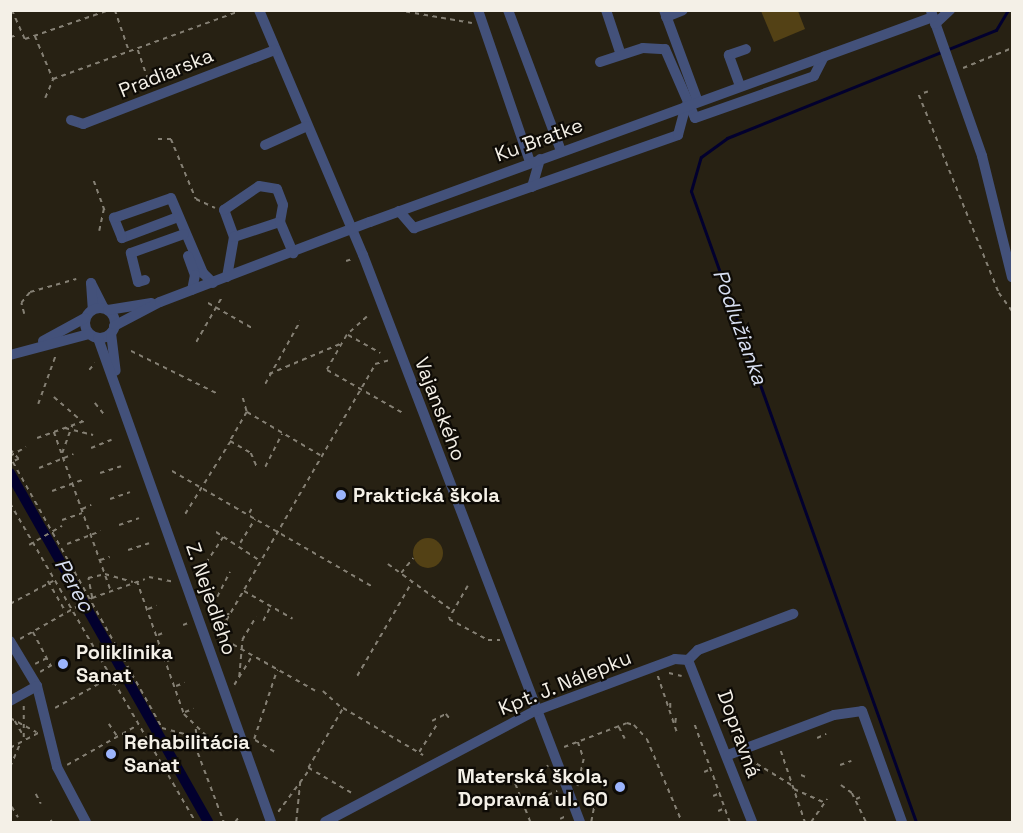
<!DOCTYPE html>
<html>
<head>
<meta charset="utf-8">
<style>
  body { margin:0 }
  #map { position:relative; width:1023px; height:833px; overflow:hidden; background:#272113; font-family:"Space Grotesk",sans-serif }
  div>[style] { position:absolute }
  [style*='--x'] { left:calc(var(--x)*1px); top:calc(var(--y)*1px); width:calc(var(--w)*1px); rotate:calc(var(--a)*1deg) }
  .green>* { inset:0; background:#534115 }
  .round { border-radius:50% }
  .stream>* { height:3px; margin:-1.5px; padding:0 1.5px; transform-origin:1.5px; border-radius:1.5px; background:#02002e }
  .canal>* { height:10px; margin:-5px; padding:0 5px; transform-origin:5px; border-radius:5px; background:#02002e }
  .path>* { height:1.5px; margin-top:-0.75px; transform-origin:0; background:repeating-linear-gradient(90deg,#858074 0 4.5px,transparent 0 9px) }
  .minor>* { height:10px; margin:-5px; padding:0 5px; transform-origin:5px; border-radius:5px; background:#43517a }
  .minor>.ring { margin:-5px; padding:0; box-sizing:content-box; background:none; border:10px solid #43517a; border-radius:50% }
  .dots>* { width:16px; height:16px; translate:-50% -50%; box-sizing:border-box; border:3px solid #0e0b06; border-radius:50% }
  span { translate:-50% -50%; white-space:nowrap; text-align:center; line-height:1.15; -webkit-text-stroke:4.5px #0e0b06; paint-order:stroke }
  .street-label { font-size:20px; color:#f4f0e7 }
  .poi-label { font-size:20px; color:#f4f0e7; font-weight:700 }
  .left { translate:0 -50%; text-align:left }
  .right { translate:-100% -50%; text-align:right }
  .water-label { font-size:21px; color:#d8dff1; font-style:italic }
  .frame { position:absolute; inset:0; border:12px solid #f4f0e7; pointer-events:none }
</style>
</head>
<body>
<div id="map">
  <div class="green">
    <i style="clip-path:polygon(761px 11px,798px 11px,805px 29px,774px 42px)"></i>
    <i class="round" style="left:413px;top:538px;width:30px;height:30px"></i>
  </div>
  <div class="stream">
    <i style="--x:916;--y:822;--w:670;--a:-109.63"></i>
    <i style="--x:691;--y:191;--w:35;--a:-74"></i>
    <i style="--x:701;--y:157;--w:32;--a:-36"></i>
    <i style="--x:727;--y:138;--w:290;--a:-21.9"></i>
    <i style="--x:996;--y:30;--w:23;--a:-59"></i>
  </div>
  <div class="canal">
    <i style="--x:10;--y:473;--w:401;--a:60.4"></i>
  </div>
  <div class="path">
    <i style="--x:12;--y:10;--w:32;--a:66"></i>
    <i style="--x:25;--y:39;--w:89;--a:-19"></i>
    <i style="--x:115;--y:10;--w:43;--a:71.1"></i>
    <i style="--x:397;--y:10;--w:76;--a:9.8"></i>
    <i style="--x:35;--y:36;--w:47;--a:67.3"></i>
    <i style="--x:10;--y:37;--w:8;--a:-14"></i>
    <i style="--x:138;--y:50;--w:39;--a:71"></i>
    <i style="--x:963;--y:68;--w:53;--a:-22.2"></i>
    <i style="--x:928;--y:92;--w:9;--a:162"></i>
    <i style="--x:919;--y:95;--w:214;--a:68"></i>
    <i style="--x:999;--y:293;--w:22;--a:54"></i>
    <i style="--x:45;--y:98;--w:21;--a:-67"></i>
    <i style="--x:53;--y:79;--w:202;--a:-20"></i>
    <i style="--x:158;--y:139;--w:13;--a:0"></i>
    <i style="--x:171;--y:139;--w:65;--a:67.4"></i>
    <i style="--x:196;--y:199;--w:21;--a:25"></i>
    <i style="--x:94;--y:181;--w:32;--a:70"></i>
    <i style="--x:99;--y:231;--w:24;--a:-78"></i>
    <i style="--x:346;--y:261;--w:6;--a:-18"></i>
    <i style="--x:208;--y:303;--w:53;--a:29.5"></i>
    <i style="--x:24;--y:314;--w:11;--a:-105"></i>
    <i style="--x:21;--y:303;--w:14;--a:-51"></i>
    <i style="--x:30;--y:292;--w:48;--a:-15.8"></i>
    <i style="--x:367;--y:317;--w:27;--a:138"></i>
    <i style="--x:347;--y:335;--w:40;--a:119.7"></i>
    <i style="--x:327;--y:370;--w:87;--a:29.5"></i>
    <i style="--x:348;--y:335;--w:37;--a:29"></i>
    <i style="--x:196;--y:342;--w:52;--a:-60"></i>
    <i style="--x:131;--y:351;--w:97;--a:26.3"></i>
    <i style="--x:89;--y:370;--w:9;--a:-49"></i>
    <i style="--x:269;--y:374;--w:77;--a:-22.9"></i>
    <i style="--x:265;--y:384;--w:72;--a:-60.9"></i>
    <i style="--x:54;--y:397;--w:37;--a:41"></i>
    <i style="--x:243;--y:398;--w:15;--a:74"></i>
    <i style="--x:247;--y:412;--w:34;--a:120"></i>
    <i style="--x:230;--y:441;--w:24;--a:30"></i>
    <i style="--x:251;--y:453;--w:15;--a:67"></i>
    <i style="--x:95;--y:403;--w:14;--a:51"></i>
    <i style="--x:38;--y:404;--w:53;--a:-70.2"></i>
    <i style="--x:247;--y:412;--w:85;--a:30.5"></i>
    <i style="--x:65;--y:428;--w:29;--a:14"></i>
    <i style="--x:54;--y:432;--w:169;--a:70.3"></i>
    <i style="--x:37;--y:438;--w:53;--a:-19.8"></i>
    <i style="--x:91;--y:448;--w:22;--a:-22"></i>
    <i style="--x:10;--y:449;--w:13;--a:48"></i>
    <i style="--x:19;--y:459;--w:7;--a:153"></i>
    <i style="--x:13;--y:462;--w:305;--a:60.7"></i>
    <i style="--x:162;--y:728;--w:47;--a:14.9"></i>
    <i style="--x:62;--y:453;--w:29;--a:-70"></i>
    <i style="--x:10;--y:456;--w:18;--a:-29"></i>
    <i style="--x:265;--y:467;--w:37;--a:-63"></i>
    <i style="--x:39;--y:468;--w:37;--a:-22"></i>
    <i style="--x:172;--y:471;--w:232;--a:30"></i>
    <i style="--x:100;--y:473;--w:22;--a:-18"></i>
    <i style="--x:52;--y:491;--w:32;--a:-20"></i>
    <i style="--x:110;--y:499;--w:21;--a:-19"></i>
    <i style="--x:10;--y:503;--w:369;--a:59.8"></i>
    <i style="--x:82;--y:509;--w:10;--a:-24"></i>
    <i style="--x:249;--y:513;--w:6;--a:-59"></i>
    <i style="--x:185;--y:514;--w:85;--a:-58"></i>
    <i style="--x:62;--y:520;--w:21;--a:-19"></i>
    <i style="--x:119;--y:525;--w:21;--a:-19"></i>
    <i style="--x:216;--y:532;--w:51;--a:33.1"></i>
    <i style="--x:240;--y:543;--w:28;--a:-58"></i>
    <i style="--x:67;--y:544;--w:36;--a:-21"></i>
    <i style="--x:29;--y:545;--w:38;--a:-30"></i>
    <i style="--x:128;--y:550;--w:22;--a:-18"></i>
    <i style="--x:100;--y:560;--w:10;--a:-17"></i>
    <i style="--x:388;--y:564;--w:80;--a:35.9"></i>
    <i style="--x:401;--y:573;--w:19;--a:-51"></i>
    <i style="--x:149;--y:577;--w:25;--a:11"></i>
    <i style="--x:196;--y:578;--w:49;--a:-56.6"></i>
    <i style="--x:48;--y:581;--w:36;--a:60"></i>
    <i style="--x:137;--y:581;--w:141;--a:70.5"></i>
    <i style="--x:184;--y:714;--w:40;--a:44"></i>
    <i style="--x:468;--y:586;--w:38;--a:120"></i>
    <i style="--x:449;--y:619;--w:44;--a:28.3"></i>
    <i style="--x:488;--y:640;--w:12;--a:0"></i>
    <i style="--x:244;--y:591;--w:56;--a:29.7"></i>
    <i style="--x:217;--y:597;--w:28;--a:-63"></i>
    <i style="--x:92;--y:598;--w:20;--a:-101"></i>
    <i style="--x:88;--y:578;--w:17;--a:-13"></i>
    <i style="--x:105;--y:574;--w:29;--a:16"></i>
    <i style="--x:10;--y:604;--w:49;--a:-28.1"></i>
    <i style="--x:148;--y:609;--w:9;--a:-21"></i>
    <i style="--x:210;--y:619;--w:20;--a:-15"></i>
    <i style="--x:263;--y:621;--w:16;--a:-63"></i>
    <i style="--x:183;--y:625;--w:5;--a:-22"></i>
    <i style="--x:33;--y:632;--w:38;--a:62"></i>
    <i style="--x:158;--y:635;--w:8;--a:-23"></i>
    <i style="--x:20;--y:639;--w:83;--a:-29.7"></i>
    <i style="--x:92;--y:598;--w:56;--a:-19.7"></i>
    <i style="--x:167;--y:661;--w:8;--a:-23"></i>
    <i style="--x:35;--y:664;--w:13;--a:-27"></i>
    <i style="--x:40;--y:672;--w:14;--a:-30"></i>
    <i style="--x:669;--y:673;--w:13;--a:13"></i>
    <i style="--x:357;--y:676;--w:109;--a:-59.7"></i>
    <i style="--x:658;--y:676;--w:59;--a:71.3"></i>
    <i style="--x:239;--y:677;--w:37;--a:-85"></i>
    <i style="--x:242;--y:640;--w:27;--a:-59"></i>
    <i style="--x:234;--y:685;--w:34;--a:-58"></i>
    <i style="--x:176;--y:686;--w:9;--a:-21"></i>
    <i style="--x:315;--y:691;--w:112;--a:-150.7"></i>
    <i style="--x:217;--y:636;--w:315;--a:-59.8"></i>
    <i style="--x:375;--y:364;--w:16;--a:-15"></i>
    <i style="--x:323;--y:691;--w:25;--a:42"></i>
    <i style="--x:24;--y:706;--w:35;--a:90"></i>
    <i style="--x:55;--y:708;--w:56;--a:-28.9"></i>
    <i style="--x:104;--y:681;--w:10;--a:17"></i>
    <i style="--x:670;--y:708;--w:8;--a:-90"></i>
    <i style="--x:185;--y:712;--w:9;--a:-21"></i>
    <i style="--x:10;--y:718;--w:30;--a:28"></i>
    <i style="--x:15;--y:721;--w:16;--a:60"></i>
    <i style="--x:432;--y:721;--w:16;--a:-27"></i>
    <i style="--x:446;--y:714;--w:6;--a:51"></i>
    <i style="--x:675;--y:723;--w:8;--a:-83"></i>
    <i style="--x:109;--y:724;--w:14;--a:56"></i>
    <i style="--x:695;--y:725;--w:103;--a:70.2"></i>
    <i style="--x:619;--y:727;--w:13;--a:63"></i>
    <i style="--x:196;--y:729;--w:24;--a:85"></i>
    <i style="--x:198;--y:753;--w:74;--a:69.4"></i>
    <i style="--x:817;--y:738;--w:10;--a:-24"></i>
    <i style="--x:254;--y:739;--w:73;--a:-71.6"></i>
    <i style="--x:255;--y:740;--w:26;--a:31"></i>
    <i style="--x:578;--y:742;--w:18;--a:71"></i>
    <i style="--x:584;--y:759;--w:28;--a:103"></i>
    <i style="--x:564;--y:747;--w:67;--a:-20.9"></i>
    <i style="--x:627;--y:723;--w:7;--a:16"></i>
    <i style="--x:634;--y:725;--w:19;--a:47"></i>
    <i style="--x:647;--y:739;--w:90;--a:67.1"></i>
    <i style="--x:10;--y:748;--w:32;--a:-28"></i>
    <i style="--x:781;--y:751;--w:75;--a:71.3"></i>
    <i style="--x:419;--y:752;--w:33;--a:-57"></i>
    <i style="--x:749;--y:759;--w:52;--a:31.5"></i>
    <i style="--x:67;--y:765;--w:81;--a:-29.4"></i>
    <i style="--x:840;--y:765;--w:12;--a:-20"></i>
    <i style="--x:10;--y:767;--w:25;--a:-67"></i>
    <i style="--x:704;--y:772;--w:8;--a:-23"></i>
    <i style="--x:801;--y:775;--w:5;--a:22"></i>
    <i style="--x:841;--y:785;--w:14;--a:36"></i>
    <i style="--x:852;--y:793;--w:32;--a:64"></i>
    <i style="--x:794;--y:789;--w:32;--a:24"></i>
    <i style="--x:351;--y:793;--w:50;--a:-149.8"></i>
    <i style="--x:308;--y:768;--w:69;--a:-59.7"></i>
    <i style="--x:343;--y:708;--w:93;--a:30.4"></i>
    <i style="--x:36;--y:794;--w:11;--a:63"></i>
    <i style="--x:548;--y:795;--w:10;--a:-24"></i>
    <i style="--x:713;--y:796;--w:8;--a:-23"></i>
    <i style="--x:582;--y:798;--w:18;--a:22"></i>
    <i style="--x:856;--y:799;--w:8;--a:-23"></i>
    <i style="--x:12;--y:807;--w:12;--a:59"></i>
    <i style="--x:718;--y:811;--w:8;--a:-23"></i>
    <i style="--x:278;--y:812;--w:52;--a:-53.6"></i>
    <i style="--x:560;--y:819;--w:7;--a:-27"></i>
    <i style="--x:51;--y:820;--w:2;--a:63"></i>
    <i style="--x:235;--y:822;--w:6;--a:-51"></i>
    <i style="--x:296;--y:822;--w:40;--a:-84.3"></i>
    <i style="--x:530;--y:822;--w:41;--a:-111.5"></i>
    <i style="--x:515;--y:784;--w:38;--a:-29"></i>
    <i style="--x:591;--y:822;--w:21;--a:-79"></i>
    <i style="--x:811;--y:822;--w:28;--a:-55"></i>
  </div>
  <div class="minor">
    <i style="--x:259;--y:10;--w:266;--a:67"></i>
    <i style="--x:363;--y:255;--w:607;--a:69.06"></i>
    <i style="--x:478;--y:10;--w:161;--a:71.1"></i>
    <i style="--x:508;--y:10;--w:151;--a:69.4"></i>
    <i style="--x:606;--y:10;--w:47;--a:71.6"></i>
    <i style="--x:664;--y:10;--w:98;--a:69.7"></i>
    <i style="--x:931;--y:11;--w:154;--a:70.6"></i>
    <i style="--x:982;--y:156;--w:125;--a:76.1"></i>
    <i style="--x:666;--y:17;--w:18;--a:-22"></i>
    <i style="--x:935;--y:24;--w:21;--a:-43"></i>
    <i style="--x:600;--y:62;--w:45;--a:-18"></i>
    <i style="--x:643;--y:48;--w:22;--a:3"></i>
    <i style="--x:665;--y:49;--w:75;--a:66.5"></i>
    <i style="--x:695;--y:118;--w:126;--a:-19.4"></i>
    <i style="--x:814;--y:76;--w:22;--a:-63"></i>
    <i style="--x:740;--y:86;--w:33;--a:-110"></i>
    <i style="--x:729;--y:55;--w:18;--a:-19"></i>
    <i style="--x:71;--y:120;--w:13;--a:18"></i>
    <i style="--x:83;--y:124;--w:206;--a:-21.1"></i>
    <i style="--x:265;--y:145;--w:46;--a:-24.3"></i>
    <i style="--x:532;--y:187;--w:29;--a:-74"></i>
    <i style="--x:399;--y:211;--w:23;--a:49"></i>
    <i style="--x:414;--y:228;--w:280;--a:-19.4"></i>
    <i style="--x:678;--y:135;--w:30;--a:-75"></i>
    <i style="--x:178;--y:217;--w:60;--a:159.4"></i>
    <i style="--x:122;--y:238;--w:22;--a:-112"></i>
    <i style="--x:114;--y:218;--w:60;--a:-19.3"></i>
    <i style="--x:171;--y:198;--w:82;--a:66.9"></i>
    <i style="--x:203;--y:273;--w:14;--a:45"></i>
    <i style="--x:234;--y:237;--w:29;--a:-110"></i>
    <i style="--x:224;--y:210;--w:42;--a:-34.4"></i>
    <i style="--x:259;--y:186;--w:18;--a:9"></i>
    <i style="--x:277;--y:189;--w:17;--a:69"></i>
    <i style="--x:283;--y:205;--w:17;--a:100"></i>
    <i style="--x:188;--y:256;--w:20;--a:70"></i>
    <i style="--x:195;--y:275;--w:15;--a:101"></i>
    <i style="--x:227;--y:277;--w:41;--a:-80.1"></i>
    <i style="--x:234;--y:237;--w:48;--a:-18.1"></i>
    <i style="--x:280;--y:222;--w:34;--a:67"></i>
    <i style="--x:145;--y:280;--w:7;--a:164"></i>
    <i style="--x:138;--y:282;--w:30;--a:-104"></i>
    <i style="--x:131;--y:253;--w:56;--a:-19.7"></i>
    <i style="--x:91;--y:283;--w:28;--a:63"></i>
    <i style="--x:91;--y:283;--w:26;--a:86"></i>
    <i class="ring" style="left:85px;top:308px;width:20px;height:20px"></i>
    <i style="--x:108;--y:310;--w:44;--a:-9.2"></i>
    <i style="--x:114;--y:326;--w:52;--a:-27.6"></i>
    <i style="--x:160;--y:302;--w:225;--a:-20.9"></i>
    <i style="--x:370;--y:222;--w:599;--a:-20.01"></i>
    <i style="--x:111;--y:333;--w:38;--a:83"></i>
    <i style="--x:98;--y:338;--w:514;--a:70.33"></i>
    <i style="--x:43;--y:341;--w:48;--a:-28.7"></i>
    <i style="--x:10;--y:355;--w:82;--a:-14.9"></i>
    <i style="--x:10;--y:641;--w:52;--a:59"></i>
    <i style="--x:37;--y:686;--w:83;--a:76.1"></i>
    <i style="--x:57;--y:767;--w:62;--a:62.2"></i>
    <i style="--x:688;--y:660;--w:174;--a:68.4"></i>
    <i style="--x:688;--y:660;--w:14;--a:-45"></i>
    <i style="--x:698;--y:650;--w:102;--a:-20.8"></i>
    <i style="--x:10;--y:701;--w:31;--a:-29"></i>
    <i style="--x:728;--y:755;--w:113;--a:-20.7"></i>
    <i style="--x:834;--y:715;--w:28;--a:-8"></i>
    <i style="--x:862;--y:711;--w:118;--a:70.2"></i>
    <i style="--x:325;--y:822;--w:238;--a:-27.9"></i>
    <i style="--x:535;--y:711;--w:149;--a:-20.4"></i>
    <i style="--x:675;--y:659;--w:13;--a:4"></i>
  </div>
  <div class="dots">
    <i style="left:341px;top:495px;background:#9bb4fd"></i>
    <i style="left:63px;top:664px;background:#9bb4fd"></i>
    <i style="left:111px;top:754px;background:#9bb4fd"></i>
    <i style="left:620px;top:787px;background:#9bb4fd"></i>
  </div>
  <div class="street-label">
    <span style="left:166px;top:73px;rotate:-22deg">Pradiarska</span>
    <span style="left:539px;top:140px;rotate:-20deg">Ku Bratke</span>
    <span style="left:440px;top:409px;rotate:69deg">Vajanského</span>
    <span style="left:211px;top:599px;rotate:71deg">Z. Nejedlého</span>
    <span style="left:565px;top:683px;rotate:-22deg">Kpt. J. Nálepku</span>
    <span style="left:739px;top:734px;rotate:70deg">Dopravná</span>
  </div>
  <div class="poi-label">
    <span class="left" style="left:353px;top:495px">Praktická škola</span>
    <span class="left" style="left:76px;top:664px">Poliklinika<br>Sanat</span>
    <span class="left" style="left:124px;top:754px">Rehabilitácia<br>Sanat</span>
    <span class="right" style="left:608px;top:788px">Materská škola,<br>Dopravná ul. 60</span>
  </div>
  <div class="water-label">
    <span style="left:740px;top:327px;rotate:70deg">Podlužianka</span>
    <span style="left:74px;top:585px;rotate:61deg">Perec</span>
  </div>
  <div class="frame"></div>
</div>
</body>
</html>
